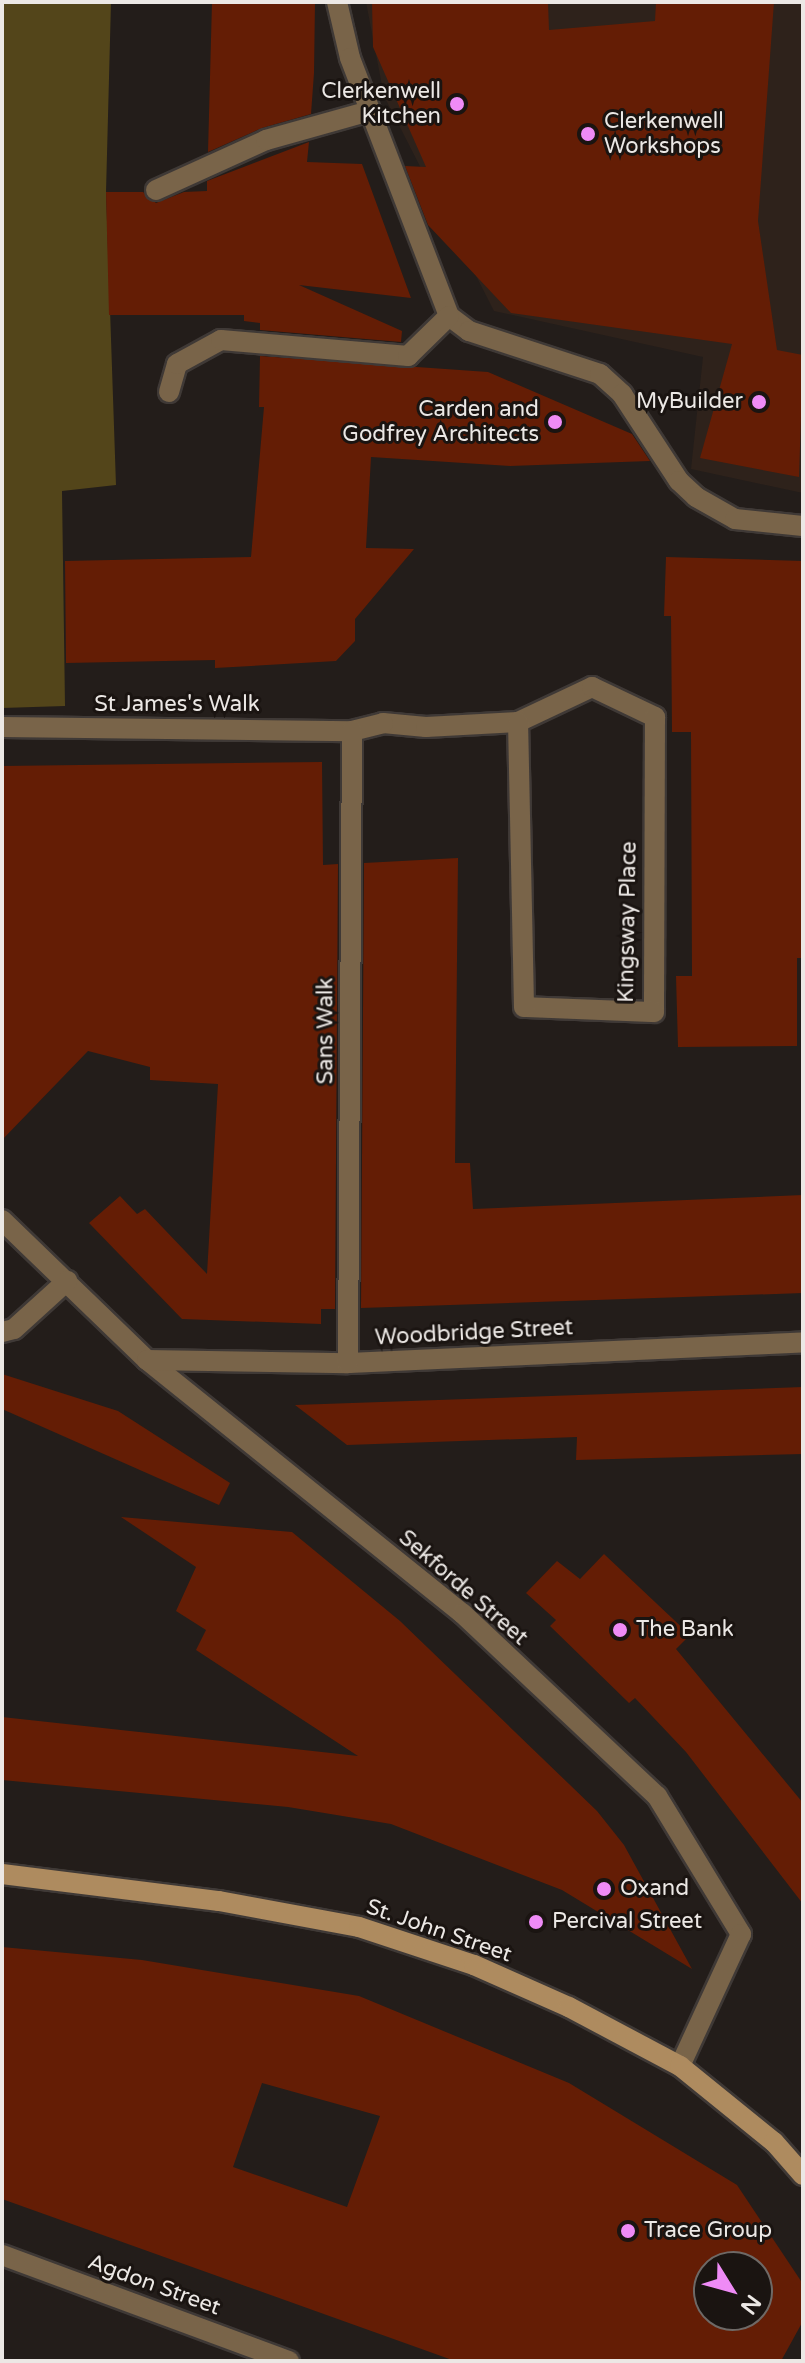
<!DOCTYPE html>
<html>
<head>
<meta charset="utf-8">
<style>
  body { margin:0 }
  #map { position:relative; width:805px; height:2363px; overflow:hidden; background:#231d1a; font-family:"Varela Round",sans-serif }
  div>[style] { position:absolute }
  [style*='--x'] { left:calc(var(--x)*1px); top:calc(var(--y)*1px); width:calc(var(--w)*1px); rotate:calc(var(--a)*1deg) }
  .built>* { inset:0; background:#2e221b }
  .green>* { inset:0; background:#53451a }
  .building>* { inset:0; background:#641d05 }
  .roads { filter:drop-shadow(2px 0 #3f3936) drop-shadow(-2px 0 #3f3936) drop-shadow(0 2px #3f3936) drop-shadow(0 -2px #3f3936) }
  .service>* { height:20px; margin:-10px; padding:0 10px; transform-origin:10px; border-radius:10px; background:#796449 }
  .minor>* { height:20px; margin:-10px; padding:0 10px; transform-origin:10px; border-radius:10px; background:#796449 }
  .secondary>* { height:20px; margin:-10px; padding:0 10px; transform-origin:10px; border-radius:10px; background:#ae8b5f }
  .dots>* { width:22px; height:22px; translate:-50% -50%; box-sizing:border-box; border:4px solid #1a1411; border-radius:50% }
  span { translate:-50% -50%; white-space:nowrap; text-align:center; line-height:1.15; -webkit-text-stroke:6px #1a1411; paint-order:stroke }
  .poi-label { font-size:22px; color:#ece8e5 }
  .right { translate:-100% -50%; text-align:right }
  .left { translate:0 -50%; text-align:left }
  .street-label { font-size:22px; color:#ece8e5 }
  .frame { position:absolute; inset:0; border:4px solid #ece8e5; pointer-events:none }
  .north { position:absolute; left:693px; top:2251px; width:80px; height:80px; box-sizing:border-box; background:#1a1411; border:2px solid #6e6966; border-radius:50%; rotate:127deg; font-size:22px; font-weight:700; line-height:32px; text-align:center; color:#ece8e5 }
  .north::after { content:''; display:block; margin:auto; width:28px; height:36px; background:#ef8bf6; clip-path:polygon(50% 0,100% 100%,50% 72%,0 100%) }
</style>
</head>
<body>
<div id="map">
  <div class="built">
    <i style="clip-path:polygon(366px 2px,803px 2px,803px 493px,691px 469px,703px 357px,494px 311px,384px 96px)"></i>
  </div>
  <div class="green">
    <i style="clip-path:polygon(2px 2px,111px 2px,106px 192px,116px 485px,62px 491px,65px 706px,2px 708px)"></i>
  </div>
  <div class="building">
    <i style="clip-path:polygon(212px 2px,315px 2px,314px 73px,311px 114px,262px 128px,208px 152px)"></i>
    <i style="clip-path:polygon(372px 2px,548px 2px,549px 30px,655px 21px,656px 2px,774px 2px,758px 221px,777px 350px,803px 355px,799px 477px,700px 458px,732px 344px,511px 313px,428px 225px,405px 166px,426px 167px,373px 47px)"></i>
    <i style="clip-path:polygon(309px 142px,307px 162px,362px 164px,411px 298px,299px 285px,402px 331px,401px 342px,260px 330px,260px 323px,244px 321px,244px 315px,109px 315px,106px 192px,143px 192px,156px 203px,184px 192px,207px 191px,207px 181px)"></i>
    <i style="clip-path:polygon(260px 356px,488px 372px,632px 434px,650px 461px,510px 466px,371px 457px,366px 548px,414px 549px,355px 619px,355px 641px,336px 661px,215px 668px,215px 660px,66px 663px,65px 561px,251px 557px,264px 407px,259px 407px)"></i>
    <i style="clip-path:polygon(666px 557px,803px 561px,803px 958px,797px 958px,797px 1046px,678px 1047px,676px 976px,692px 976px,691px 732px,672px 732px,671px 616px,664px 616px)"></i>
    <i style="clip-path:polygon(322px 762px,323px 865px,338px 864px,335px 1309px,321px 1309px,321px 1324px,182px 1319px,89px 1223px,120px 1196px,137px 1214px,145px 1209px,207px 1274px,218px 1084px,150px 1080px,150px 1067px,88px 1051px,2px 1140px,2px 766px)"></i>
    <i style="clip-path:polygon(458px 858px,455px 1163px,470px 1163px,473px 1209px,803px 1195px,803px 1293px,361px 1308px,364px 863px)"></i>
    <i style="clip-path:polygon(2px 1374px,118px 1411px,230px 1483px,219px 1505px,2px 1409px)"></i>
    <i style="clip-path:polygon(803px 1387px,803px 1454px,576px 1460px,577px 1437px,347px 1445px,295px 1405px)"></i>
    <i style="clip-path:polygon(121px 1517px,292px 1532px,400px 1621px,597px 1811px,624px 1845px,692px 1969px,562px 1890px,391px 1824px,288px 1807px,2px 1780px,2px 1717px,358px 1756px,196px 1650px,206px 1630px,176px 1611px,196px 1567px)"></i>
    <i style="clip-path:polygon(604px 1554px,690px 1635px,676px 1649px,803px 1803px,803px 1904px,686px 1752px,635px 1698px,629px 1703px,550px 1626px,556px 1620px,526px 1593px,557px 1561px,580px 1579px)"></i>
    <i style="clip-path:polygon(evenodd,2px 1947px,142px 1960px,359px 1996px,569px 2083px,737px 2185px,803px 2284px,803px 2321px,781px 2361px,455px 2361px,2px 2199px,2px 1947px,262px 2083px,380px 2116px,347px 2207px,233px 2167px,262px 2083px,2px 1947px,709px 2267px,757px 2267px,757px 2315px,709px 2315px,709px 2267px)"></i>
  </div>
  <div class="roads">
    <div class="service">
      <i style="--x:383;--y:723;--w:43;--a:5.3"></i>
      <i style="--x:426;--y:727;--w:92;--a:-3.1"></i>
      <i style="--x:518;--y:722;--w:82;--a:-25.3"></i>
      <i style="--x:592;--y:687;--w:70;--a:25.5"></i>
      <i style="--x:655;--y:717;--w:295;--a:90.2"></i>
      <i style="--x:654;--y:1012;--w:130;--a:-177.8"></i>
      <i style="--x:524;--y:1007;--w:285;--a:-91.2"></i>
    </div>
    <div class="minor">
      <i style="--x:337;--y:2;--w:57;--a:76.9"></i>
      <i style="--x:350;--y:58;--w:276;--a:69"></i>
      <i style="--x:449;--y:316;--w:25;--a:37"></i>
      <i style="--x:469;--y:331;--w:138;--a:18.2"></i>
      <i style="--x:600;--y:374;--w:30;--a:42"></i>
      <i style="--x:622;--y:394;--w:104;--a:56.8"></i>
      <i style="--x:679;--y:481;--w:23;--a:43"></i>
      <i style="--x:696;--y:497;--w:45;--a:29.4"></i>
      <i style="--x:735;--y:519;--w:68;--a:5.9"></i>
      <i style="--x:156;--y:190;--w:121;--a:-24.4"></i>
      <i style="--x:266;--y:140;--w:108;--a:-15.6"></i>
      <i style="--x:169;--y:392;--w:29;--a:-74"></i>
      <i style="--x:177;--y:364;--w:50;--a:-28.6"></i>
      <i style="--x:221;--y:340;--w:188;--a:4.9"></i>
      <i style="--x:408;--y:356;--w:57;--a:-44.3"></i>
      <i style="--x:2;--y:727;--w:350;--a:0.7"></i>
      <i style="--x:352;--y:731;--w:32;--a:-14"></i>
      <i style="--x:2;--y:1220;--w:202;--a:44"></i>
      <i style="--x:147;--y:1360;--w:405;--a:38.8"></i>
      <i style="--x:463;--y:1614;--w:266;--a:43.2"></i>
      <i style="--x:657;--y:1796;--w:162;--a:58.7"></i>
      <i style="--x:741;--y:1934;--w:145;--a:114.8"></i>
      <i style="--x:2;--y:1332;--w:12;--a:-14"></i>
      <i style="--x:14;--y:1329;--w:72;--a:-42.2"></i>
      <i style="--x:147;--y:1360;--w:201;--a:0.9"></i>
      <i style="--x:348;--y:1363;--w:455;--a:-2.6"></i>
      <i style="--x:348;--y:1363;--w:632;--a:-89.64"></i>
      <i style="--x:2;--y:2255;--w:306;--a:20.3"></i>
    </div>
    <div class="secondary">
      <i style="--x:2;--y:1874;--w:219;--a:7.1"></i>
      <i style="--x:219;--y:1901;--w:142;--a:10.5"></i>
      <i style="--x:359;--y:1927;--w:121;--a:18.3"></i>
      <i style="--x:474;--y:1965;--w:104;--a:23.9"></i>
      <i style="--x:569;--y:2007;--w:126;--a:28"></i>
      <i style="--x:680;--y:2066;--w:121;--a:39"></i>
      <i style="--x:774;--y:2142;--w:44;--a:48.7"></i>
    </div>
  </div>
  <div class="dots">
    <i style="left:457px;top:104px;background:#ef8bf6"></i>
    <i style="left:588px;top:134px;background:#ef8bf6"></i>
    <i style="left:759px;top:402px;background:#ef8bf6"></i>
    <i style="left:555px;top:422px;background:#ef8bf6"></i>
    <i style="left:620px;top:1630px;background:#ef8bf6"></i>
    <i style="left:604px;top:1889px;background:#ef8bf6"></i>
    <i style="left:536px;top:1922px;background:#ef8bf6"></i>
    <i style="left:628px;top:2231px;background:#ef8bf6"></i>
  </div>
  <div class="poi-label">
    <span class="right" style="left:441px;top:104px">Clerkenwell<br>Kitchen</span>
    <span class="left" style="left:604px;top:134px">Clerkenwell<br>Workshops</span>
    <span class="right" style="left:743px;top:402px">MyBuilder</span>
    <span class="right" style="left:539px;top:422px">Carden and<br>Godfrey Architects</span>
    <span class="left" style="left:636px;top:1630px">The Bank</span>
    <span class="left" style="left:620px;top:1889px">Oxand</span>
    <span class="left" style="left:552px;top:1922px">Percival Street</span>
    <span class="left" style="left:644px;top:2231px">Trace Group</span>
  </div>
  <div class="street-label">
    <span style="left:177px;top:705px">St James's Walk</span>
    <span style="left:628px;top:922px;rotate:-89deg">Kingsway Place</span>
    <span style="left:326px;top:1031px;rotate:-90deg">Sans Walk</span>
    <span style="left:474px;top:1333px;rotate:-3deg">Woodbridge Street</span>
    <span style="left:463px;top:1588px;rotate:41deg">Sekforde Street</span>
    <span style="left:439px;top:1931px;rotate:19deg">St. John Street</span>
    <span style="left:154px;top:2285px;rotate:20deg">Agdon Street</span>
  </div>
  <div class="frame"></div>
  <div class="north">N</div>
</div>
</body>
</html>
